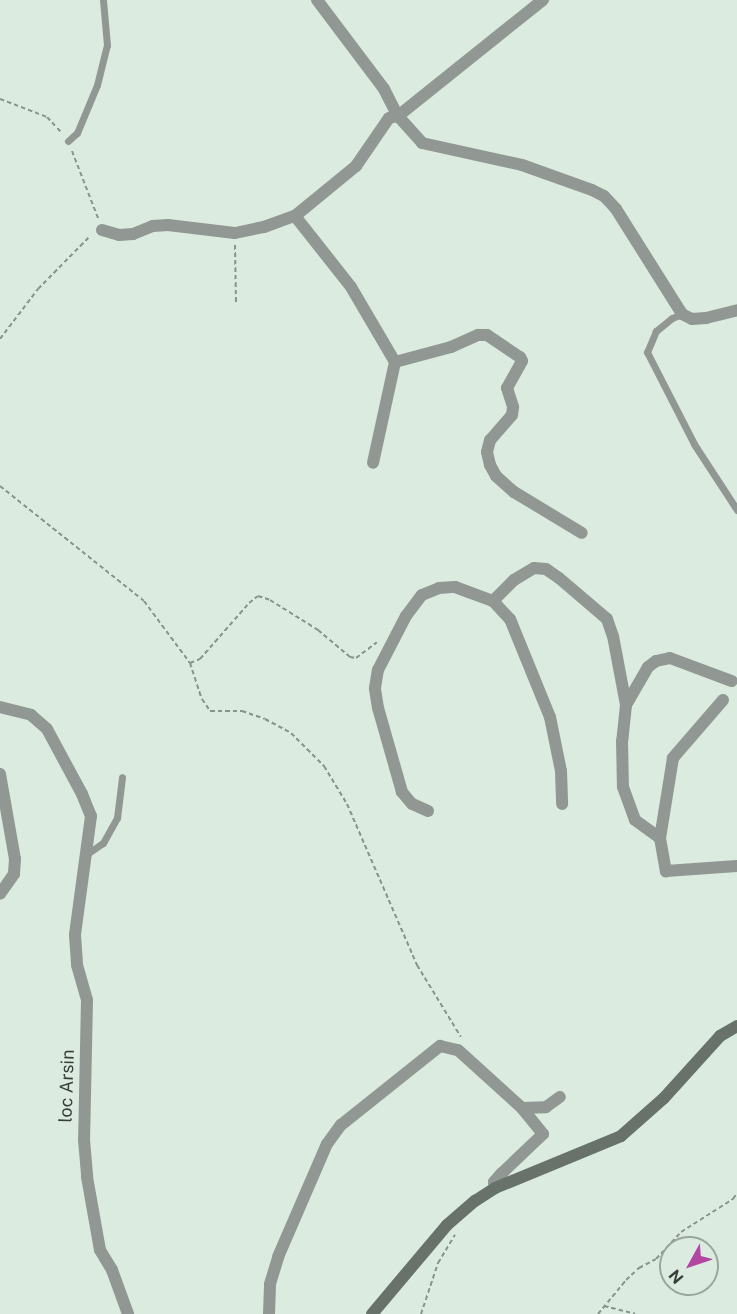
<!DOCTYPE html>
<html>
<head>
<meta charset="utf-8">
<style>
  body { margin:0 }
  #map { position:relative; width:737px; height:1314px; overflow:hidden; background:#dbebdf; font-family:"Public Sans",sans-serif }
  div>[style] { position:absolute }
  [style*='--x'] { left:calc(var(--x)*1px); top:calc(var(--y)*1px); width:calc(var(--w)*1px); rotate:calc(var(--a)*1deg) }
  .path>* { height:2px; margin-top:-1px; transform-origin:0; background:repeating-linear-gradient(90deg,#88938b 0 4.5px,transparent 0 7.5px) }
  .lane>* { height:7px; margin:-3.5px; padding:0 3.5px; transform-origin:3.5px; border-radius:3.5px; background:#919893 }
  .street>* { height:12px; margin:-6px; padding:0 6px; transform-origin:6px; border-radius:6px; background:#919893 }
  .secondary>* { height:12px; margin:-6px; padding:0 6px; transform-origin:6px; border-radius:6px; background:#68726b }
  span { translate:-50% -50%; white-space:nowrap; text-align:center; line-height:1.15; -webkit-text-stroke:6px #dbebdf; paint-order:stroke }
  .street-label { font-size:18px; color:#383e3a }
  .north { position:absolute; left:659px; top:1236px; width:60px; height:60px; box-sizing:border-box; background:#dbebdf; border:2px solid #9aa69d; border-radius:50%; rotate:230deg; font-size:16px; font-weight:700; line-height:24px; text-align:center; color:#383e3a }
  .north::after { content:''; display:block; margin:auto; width:21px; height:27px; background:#b345a3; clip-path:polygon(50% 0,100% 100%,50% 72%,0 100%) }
</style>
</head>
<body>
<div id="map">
  <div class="path">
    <i style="--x:0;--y:99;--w:50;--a:21"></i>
    <i style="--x:47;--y:117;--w:22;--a:47"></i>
    <i style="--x:72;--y:151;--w:72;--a:68.8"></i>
    <i style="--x:235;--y:245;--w:59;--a:89"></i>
    <i style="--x:0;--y:339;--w:63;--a:-52.8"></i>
    <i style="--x:38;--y:289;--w:74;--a:-45.5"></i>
    <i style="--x:0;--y:486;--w:184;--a:38.6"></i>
    <i style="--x:144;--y:601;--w:77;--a:53.4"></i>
    <i style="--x:190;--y:663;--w:38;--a:72"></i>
    <i style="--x:202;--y:699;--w:14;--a:56"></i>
    <i style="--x:210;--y:711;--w:32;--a:0"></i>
    <i style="--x:242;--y:711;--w:24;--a:19"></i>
    <i style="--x:265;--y:719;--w:30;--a:28"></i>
    <i style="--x:291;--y:733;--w:47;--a:45"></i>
    <i style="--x:324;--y:766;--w:44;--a:58.8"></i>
    <i style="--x:347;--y:804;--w:176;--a:66.5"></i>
    <i style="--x:417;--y:965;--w:84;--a:58.6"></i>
    <i style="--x:190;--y:663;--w:11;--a:-22"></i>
    <i style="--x:200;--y:659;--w:74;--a:-48.8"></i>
    <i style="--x:249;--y:603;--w:11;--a:-38"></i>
    <i style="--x:258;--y:596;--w:13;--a:18"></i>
    <i style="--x:270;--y:600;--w:57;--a:32"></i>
    <i style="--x:318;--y:630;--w:42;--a:40.2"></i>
    <i style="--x:350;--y:657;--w:6;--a:9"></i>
    <i style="--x:356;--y:658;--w:26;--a:-37"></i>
    <i style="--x:604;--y:1306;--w:32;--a:14"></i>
    <i style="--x:421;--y:1314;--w:54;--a:-71.6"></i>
    <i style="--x:438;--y:1263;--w:33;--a:-59"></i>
    <i style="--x:598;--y:1314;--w:44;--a:-50.5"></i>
    <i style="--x:626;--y:1280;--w:18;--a:-43"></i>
    <i style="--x:639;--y:1268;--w:19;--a:-28"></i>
    <i style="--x:656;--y:1259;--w:37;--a:-47"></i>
    <i style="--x:681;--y:1232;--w:62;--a:-32.4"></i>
    <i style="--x:733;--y:1199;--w:7;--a:-56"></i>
  </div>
  <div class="lane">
    <i style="--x:68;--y:141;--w:12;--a:-42"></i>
    <i style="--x:77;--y:133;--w:52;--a:-67.4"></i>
    <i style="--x:97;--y:85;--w:41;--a:-76"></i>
    <i style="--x:107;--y:45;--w:45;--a:-95.1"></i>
    <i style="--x:682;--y:314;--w:11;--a:158"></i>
    <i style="--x:672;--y:318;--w:21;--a:141"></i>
    <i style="--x:656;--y:331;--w:23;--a:113"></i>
    <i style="--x:647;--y:352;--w:103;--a:62.9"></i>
    <i style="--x:694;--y:444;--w:79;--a:56.9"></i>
    <i style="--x:87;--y:854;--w:19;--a:-35"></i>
    <i style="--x:103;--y:843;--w:29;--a:-61"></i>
    <i style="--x:117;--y:818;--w:41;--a:-83"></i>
  </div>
  <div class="street">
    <i style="--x:317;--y:0;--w:111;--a:53"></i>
    <i style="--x:384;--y:89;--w:30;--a:63"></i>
    <i style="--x:398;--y:116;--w:36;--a:48"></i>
    <i style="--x:422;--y:143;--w:102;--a:12.4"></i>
    <i style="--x:522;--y:165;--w:74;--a:19.7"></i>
    <i style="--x:592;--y:190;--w:13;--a:27"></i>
    <i style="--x:604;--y:196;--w:18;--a:47"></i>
    <i style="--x:616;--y:209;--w:124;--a:57.8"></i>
    <i style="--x:682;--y:314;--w:11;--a:27"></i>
    <i style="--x:692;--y:319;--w:14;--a:-4"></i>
    <i style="--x:706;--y:318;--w:32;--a:-14"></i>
    <i style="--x:295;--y:216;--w:90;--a:51.7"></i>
    <i style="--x:351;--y:287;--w:87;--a:59.6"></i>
    <i style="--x:395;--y:362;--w:103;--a:102.3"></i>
    <i style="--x:102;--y:230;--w:18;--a:16"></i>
    <i style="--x:119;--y:235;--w:14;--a:-4"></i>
    <i style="--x:133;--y:234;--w:22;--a:-22"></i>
    <i style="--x:153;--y:226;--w:15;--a:-4"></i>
    <i style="--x:168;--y:225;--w:67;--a:6.8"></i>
    <i style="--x:235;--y:233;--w:30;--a:-12"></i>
    <i style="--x:264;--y:227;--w:33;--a:-20"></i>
    <i style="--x:295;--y:216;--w:79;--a:-39.3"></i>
    <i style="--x:356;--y:166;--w:58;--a:-55.5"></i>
    <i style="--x:389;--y:118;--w:9;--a:-13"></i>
    <i style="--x:398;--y:116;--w:186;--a:-38.7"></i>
    <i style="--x:395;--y:362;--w:58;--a:-15"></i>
    <i style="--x:451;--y:347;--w:30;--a:-24"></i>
    <i style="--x:478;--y:335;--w:9;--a:0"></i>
    <i style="--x:487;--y:335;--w:40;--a:34"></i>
    <i style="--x:520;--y:357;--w:4;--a:63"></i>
    <i style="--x:522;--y:361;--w:31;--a:119"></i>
    <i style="--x:507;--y:388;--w:20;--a:72"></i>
    <i style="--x:513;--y:407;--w:8;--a:97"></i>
    <i style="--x:512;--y:415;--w:33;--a:131"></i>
    <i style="--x:490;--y:440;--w:12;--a:104"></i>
    <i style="--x:487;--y:452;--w:13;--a:77"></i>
    <i style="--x:490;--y:465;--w:13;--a:61"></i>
    <i style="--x:496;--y:476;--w:24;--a:42"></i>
    <i style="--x:514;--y:492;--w:79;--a:31.1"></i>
    <i style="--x:493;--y:601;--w:25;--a:47"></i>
    <i style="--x:510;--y:619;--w:106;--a:67.8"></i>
    <i style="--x:550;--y:717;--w:55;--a:78.5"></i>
    <i style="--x:561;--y:771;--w:33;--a:88"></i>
    <i style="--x:723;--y:700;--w:77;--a:130.8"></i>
    <i style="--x:673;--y:758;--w:81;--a:99.2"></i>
    <i style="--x:660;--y:838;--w:34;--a:80"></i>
    <i style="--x:666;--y:871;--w:71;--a:-4"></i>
    <i style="--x:626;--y:705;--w:44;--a:-59.9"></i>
    <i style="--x:648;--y:667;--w:10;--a:-37"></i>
    <i style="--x:656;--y:661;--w:14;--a:-12"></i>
    <i style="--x:670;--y:658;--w:66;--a:20.4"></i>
    <i style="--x:0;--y:707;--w:32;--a:14"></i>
    <i style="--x:31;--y:715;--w:21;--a:41"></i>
    <i style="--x:47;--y:729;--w:74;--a:61.7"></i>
    <i style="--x:82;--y:794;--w:24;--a:68"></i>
    <i style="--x:91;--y:816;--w:120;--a:97.7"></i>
    <i style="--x:75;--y:935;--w:30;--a:86"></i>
    <i style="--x:77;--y:965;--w:36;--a:74"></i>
    <i style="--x:87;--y:1000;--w:140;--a:91.2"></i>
    <i style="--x:84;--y:1140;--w:37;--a:85"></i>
    <i style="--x:87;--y:1177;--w:74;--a:79.9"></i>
    <i style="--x:100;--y:1250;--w:23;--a:59"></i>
    <i style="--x:112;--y:1270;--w:47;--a:70"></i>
    <i style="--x:0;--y:774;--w:86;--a:80"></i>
    <i style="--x:15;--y:859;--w:15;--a:94"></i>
    <i style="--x:14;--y:874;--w:24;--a:125"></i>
    <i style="--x:428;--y:811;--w:17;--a:-156"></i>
    <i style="--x:412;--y:804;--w:16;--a:-130"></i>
    <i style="--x:402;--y:792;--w:87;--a:-105.9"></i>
    <i style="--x:378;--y:708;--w:20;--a:-99"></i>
    <i style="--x:375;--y:688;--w:18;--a:-81"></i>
    <i style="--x:378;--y:670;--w:61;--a:-62.6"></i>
    <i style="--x:406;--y:616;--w:26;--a:-53"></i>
    <i style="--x:422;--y:595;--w:18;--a:-22"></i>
    <i style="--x:439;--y:588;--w:16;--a:-4"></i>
    <i style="--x:455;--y:587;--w:40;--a:20.2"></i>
    <i style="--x:493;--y:601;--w:30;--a:-45"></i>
    <i style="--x:514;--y:580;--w:23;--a:-31"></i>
    <i style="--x:534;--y:568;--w:12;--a:5"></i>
    <i style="--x:546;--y:569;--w:16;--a:35"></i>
    <i style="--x:559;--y:578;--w:63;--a:40.5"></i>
    <i style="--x:607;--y:619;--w:18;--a:71"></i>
    <i style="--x:613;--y:636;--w:70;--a:79.3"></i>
    <i style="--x:626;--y:705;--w:36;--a:96"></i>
    <i style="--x:622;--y:741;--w:46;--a:88.8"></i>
    <i style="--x:623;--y:787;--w:35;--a:70"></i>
    <i style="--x:635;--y:820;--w:31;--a:36"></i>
    <i style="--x:495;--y:1188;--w:6;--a:-99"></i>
    <i style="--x:494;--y:1182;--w:11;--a:-49"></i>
    <i style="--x:501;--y:1174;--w:58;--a:-43.6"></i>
    <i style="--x:543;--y:1134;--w:33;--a:-129"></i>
    <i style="--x:269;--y:1314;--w:30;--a:-88"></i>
    <i style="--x:270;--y:1284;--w:28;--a:-73"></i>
    <i style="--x:278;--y:1257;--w:123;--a:-66.6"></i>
    <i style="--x:327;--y:1144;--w:24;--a:-54"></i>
    <i style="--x:341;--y:1125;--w:127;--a:-38.6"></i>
    <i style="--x:440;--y:1046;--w:18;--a:13"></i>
    <i style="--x:458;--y:1050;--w:86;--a:42.2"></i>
    <i style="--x:522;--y:1108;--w:24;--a:-2"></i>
    <i style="--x:546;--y:1107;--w:17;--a:-36"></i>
  </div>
  <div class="secondary">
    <i style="--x:372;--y:1314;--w:116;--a:-49.9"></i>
    <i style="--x:447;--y:1225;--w:37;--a:-41"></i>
    <i style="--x:475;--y:1201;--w:24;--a:-33"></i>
    <i style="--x:495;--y:1188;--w:136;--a:-22.4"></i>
    <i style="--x:621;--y:1136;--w:57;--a:-41.5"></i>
    <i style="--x:664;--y:1098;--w:84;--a:-47.9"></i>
    <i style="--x:720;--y:1036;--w:20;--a:-30"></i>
  </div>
  <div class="street-label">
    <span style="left:67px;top:1086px;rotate:-88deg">loc Arsin</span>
  </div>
  <div class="north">N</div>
</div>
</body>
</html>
